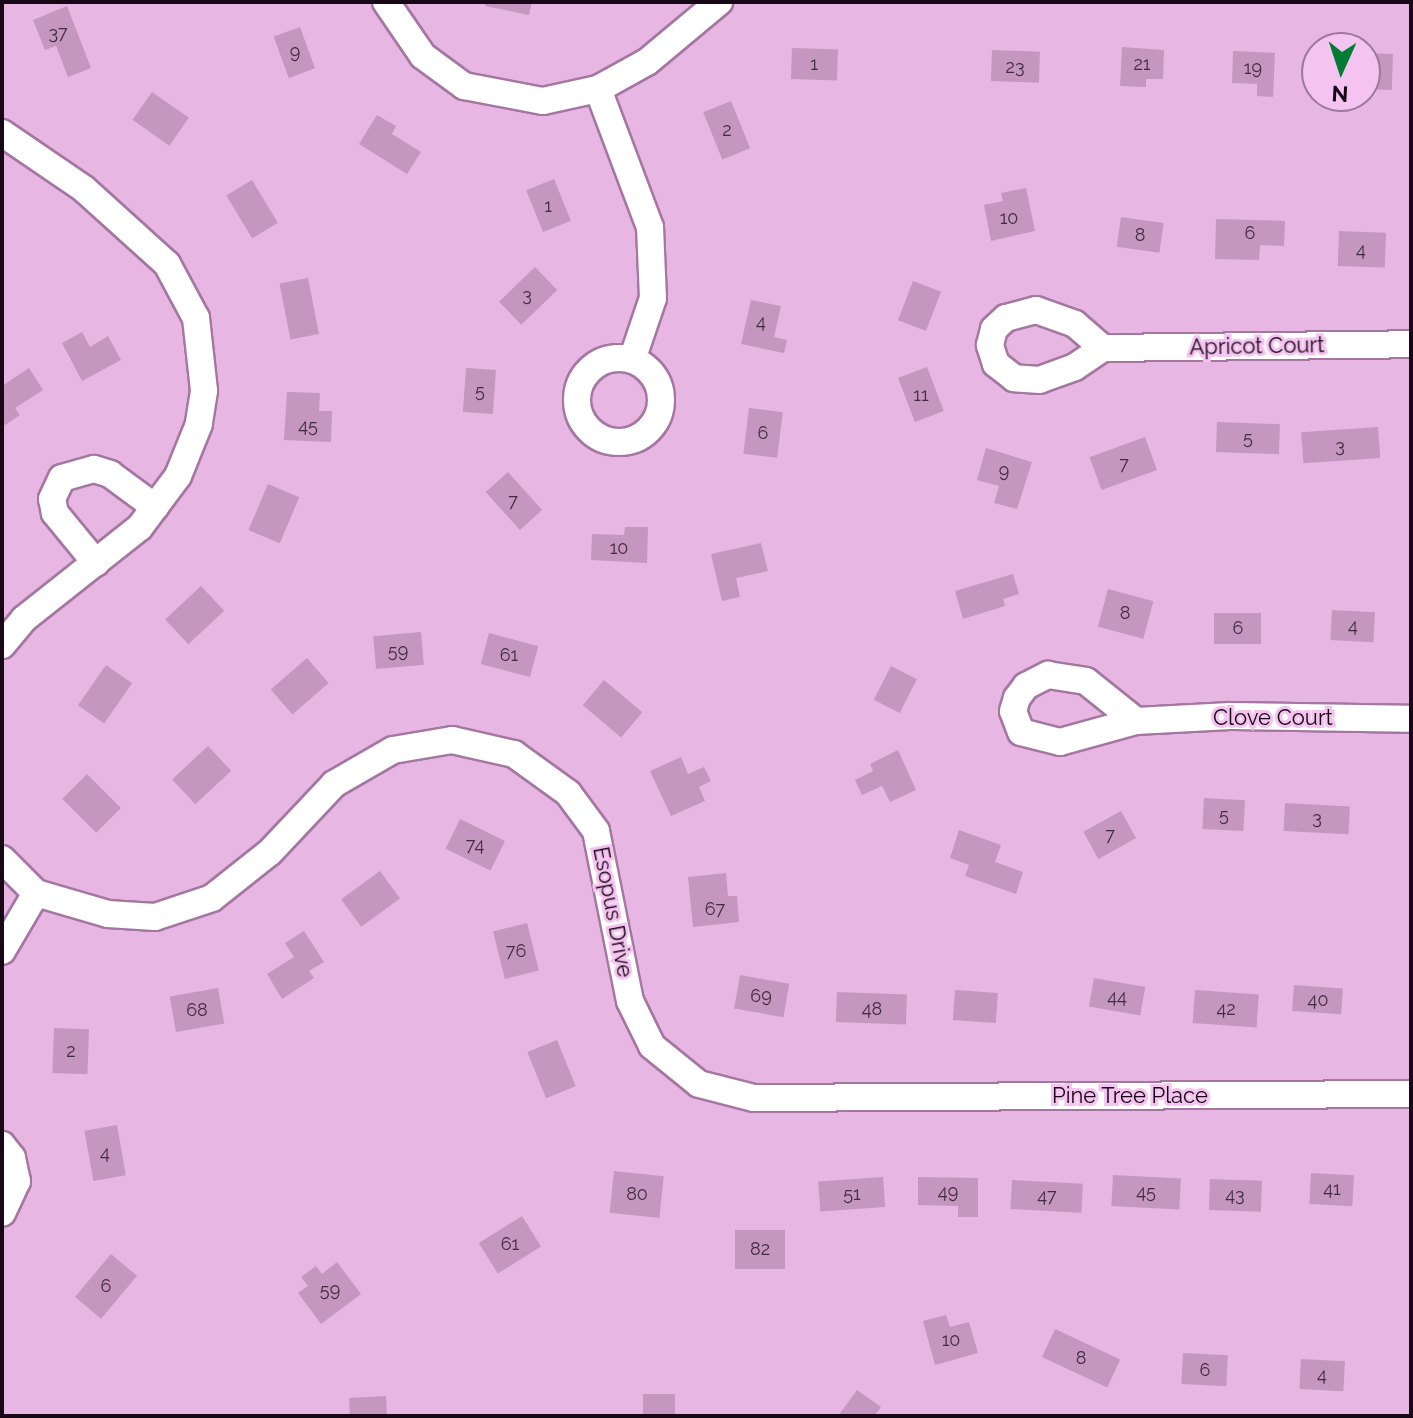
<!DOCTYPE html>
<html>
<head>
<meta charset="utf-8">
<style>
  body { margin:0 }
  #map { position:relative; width:1413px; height:1418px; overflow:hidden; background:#e7b6e2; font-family:Raleway,sans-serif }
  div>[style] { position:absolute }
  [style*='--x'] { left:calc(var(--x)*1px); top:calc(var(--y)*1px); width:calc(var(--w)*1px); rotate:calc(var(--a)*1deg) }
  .building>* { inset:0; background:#c596c0; transform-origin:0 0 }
  .roads { filter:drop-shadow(2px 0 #a477a1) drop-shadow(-2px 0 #a477a1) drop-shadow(0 2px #a477a1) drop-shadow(0 -2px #a477a1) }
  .minor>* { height:26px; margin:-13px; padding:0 13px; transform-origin:13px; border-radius:13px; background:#fff }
  .minor>.ring { margin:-13px; padding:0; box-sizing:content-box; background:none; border:26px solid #fff; border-radius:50% }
  span { translate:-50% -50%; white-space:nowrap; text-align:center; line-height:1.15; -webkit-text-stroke:6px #f4c3ef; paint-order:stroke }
  .number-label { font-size:18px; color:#432c41 }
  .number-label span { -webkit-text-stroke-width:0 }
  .street-label { font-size:22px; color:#180817 }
  .frame { position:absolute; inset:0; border:4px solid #180817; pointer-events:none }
  .north { position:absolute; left:1301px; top:32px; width:80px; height:80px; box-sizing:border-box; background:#f4c3ef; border:2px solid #9c7899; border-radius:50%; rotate:183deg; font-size:22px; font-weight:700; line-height:32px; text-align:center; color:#180817 }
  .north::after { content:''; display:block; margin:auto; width:28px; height:36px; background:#007c34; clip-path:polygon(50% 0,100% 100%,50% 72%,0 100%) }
</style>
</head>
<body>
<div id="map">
  <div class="building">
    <i style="clip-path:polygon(485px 2px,532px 2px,529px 15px,485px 6px)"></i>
    <i style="clip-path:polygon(67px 6px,91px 68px,68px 77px,56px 46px,45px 50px,33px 20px)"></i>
    <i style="left:300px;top:27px;width:44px;height:28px;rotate:70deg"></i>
    <i style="clip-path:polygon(1122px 47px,1164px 50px,1163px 79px,1146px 79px,1146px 87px,1120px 86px)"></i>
    <i style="left:792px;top:48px;width:46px;height:31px;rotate:2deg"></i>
    <i style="left:992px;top:50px;width:48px;height:31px;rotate:2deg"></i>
    <i style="clip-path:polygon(1233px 51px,1275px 53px,1273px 97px,1257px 96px,1257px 84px,1232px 83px)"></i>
    <i style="left:1365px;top:53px;width:28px;height:36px;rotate:2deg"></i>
    <i style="left:152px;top:92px;width:45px;height:34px;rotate:35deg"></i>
    <i style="left:731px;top:101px;width:51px;height:30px;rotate:68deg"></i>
    <i style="clip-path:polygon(377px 115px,396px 126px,392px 134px,421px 152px,407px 174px,359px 144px)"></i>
    <i style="left:554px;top:179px;width:45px;height:30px;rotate:68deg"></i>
    <i style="left:252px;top:180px;width:50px;height:30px;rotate:59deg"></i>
    <i style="clip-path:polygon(1026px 188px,1035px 231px,991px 241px,984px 205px,1003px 201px,1001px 193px)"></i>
    <i style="left:1121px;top:217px;width:43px;height:30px;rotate:8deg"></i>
    <i style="clip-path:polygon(1216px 219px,1285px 221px,1284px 246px,1260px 245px,1259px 260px,1215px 259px)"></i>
    <i style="left:1339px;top:231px;width:47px;height:35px;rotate:2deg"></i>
    <i style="left:535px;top:267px;width:32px;height:50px;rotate:46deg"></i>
    <i style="left:308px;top:278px;width:57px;height:29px;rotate:79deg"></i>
    <i style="left:913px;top:281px;width:30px;height:42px;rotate:21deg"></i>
    <i style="clip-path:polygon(751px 300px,781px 306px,774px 337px,787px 340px,784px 353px,741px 344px)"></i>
    <i style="clip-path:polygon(82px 332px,90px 347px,108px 336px,121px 360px,82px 381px,62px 343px)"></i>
    <i style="left:927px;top:367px;width:47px;height:31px;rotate:69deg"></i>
    <i style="clip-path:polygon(29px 368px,43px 390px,15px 408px,20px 415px,2px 427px,2px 386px)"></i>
    <i style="left:466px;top:368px;width:30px;height:44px;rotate:4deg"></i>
    <i style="clip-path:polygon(287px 392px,320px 393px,319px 411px,332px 411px,331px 442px,284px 440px)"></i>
    <i style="left:749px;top:408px;width:34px;height:46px;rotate:7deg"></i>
    <i style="left:1217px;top:422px;width:63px;height:30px;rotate:2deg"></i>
    <i style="left:1378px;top:427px;width:31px;height:77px;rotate:86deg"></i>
    <i style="left:1145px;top:437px;width:35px;height:59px;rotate:70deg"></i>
    <i style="clip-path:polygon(986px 448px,1032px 462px,1017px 509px,994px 503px,999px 486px,977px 480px)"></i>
    <i style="left:508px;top:472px;width:51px;height:30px;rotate:48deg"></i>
    <i style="left:268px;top:484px;width:34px;height:50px;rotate:23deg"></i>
    <i style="clip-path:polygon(625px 527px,648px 527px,647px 563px,591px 560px,592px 534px,624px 535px)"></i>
    <i style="clip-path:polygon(761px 543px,768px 571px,736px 578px,740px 597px,722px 601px,711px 554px)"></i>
    <i style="clip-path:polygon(1013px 574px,1019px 594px,1003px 599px,1005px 606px,963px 619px,955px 591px)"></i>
    <i style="left:201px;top:586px;width:34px;height:49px;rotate:47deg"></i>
    <i style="left:1108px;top:589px;width:47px;height:39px;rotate:15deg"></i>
    <i style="left:1332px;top:610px;width:43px;height:30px;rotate:3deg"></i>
    <i style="left:1214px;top:613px;width:47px;height:31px"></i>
    <i style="left:421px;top:632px;width:33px;height:48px;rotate:85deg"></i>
    <i style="left:489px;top:633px;width:51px;height:32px;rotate:15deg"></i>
    <i style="left:307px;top:658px;width:33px;height:48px;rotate:49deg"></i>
    <i style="left:106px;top:665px;width:32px;height:49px;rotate:35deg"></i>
    <i style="left:891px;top:666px;width:29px;height:38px;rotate:27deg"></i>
    <i style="left:604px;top:680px;width:50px;height:33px;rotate:40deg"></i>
    <i style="left:208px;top:746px;width:34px;height:49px;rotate:47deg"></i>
    <i style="clip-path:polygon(898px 750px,916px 790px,890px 802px,882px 786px,862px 795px,855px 780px,873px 771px,870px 764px)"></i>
    <i style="clip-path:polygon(681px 757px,688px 774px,704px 767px,711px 781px,699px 787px,705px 801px,671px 816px,650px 771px)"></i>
    <i style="left:87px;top:774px;width:48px;height:35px;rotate:45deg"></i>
    <i style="left:1204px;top:798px;width:41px;height:31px;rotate:3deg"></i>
    <i style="left:1285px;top:803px;width:65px;height:28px;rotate:3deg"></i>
    <i style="left:1121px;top:811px;width:31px;height:43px;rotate:61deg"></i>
    <i style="left:460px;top:819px;width:50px;height:33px;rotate:26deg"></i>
    <i style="clip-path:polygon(959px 830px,1001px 845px,995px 862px,1023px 872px,1016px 894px,965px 876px,969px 865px,950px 858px)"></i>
    <i style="left:380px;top:871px;width:34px;height:48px;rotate:54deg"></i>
    <i style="clip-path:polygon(726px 873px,728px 896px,737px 896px,739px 922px,693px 927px,688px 877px)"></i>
    <i style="left:527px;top:923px;width:49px;height:35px;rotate:76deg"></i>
    <i style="clip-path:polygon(304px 931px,324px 962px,309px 971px,314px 978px,282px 999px,267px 974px,294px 957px,285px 943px)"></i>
    <i style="left:740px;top:975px;width:50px;height:34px;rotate:10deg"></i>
    <i style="left:1094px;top:978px;width:52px;height:29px;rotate:10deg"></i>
    <i style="left:1294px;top:985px;width:49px;height:26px;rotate:4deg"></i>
    <i style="left:218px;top:988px;width:36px;height:49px;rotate:80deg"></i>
    <i style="left:955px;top:990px;width:43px;height:30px;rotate:4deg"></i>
    <i style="left:1195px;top:990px;width:64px;height:33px;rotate:4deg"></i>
    <i style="left:837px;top:992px;width:70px;height:30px;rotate:2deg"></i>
    <i style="left:54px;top:1028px;width:35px;height:45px;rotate:2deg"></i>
    <i style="left:557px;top:1040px;width:50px;height:32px;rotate:68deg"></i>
    <i style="left:117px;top:1125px;width:51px;height:33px;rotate:80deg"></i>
    <i style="left:614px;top:1171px;width:50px;height:42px;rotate:6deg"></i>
    <i style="left:1311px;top:1173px;width:43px;height:31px;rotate:3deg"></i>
    <i style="left:1113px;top:1175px;width:68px;height:31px;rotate:3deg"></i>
    <i style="left:883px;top:1177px;width:30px;height:65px;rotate:86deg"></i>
    <i style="clip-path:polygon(918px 1177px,978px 1178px,978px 1217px,958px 1217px,958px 1206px,918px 1205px)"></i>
    <i style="left:1210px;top:1179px;width:52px;height:31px;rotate:2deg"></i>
    <i style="left:1012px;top:1180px;width:71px;height:29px;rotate:3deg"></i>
    <i style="left:522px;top:1216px;width:36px;height:51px;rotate:58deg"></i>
    <i style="left:735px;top:1230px;width:50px;height:39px"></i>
    <i style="left:111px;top:1254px;width:34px;height:56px;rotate:40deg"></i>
    <i style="clip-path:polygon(337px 1262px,361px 1294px,321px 1324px,298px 1293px,308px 1286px,301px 1277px,316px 1266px,322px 1274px)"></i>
    <i style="clip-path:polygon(946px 1315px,950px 1327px,969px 1322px,978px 1353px,935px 1365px,923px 1321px)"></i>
    <i style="left:1055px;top:1329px;width:72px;height:31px;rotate:25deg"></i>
    <i style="left:1183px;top:1353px;width:45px;height:31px;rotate:3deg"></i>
    <i style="left:1301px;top:1359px;width:44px;height:30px;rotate:3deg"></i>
    <i style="clip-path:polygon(857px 1390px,881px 1407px,874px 1416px,838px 1416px)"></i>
    <i style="left:643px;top:1394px;width:32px;height:22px"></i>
    <i style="left:386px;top:1396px;width:20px;height:37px;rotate:87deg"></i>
  </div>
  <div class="roads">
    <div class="minor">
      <i style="--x:386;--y:2;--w:65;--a:55.6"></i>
      <i style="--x:423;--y:56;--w:51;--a:36.2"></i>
      <i style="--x:464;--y:86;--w:80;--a:10.8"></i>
      <i style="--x:543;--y:101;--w:56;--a:-12.3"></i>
      <i style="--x:598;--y:89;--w:56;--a:-28.9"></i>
      <i style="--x:647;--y:62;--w:94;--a:-39.8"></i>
      <i style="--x:598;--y:89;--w:147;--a:69.4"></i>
      <i style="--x:650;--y:227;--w:71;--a:87.6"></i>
      <i style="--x:653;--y:298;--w:65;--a:108.7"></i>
      <i style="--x:2;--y:133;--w:99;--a:34.3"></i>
      <i style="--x:84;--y:189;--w:112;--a:42.1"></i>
      <i style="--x:167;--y:264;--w:61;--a:61.8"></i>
      <i style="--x:196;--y:318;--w:73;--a:83.7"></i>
      <i style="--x:204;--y:391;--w:33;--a:99"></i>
      <i style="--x:199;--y:424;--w:56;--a:112"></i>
      <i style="--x:178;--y:476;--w:64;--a:126.7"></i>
      <i style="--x:140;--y:527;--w:148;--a:141.6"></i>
      <i style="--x:24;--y:619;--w:34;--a:130"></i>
      <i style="--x:1036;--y:310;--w:41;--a:19.7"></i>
      <i style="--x:1075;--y:324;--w:37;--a:41"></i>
      <i style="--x:1103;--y:348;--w:34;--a:146"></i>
      <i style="--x:1075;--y:367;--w:37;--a:160"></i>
      <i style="--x:1040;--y:380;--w:26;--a:-176"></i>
      <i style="--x:1014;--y:378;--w:23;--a:-142"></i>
      <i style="--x:996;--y:364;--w:20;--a:-108"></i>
      <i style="--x:990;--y:345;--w:16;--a:-76"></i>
      <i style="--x:994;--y:329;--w:16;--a:-43"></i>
      <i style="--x:1006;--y:318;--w:31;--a:-15"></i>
      <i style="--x:1103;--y:348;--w:308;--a:-0.7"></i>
      <i class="ring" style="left:577px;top:358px;width:58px;height:58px"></i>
      <i style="--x:96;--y:563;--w:65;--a:-129.4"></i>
      <i style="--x:55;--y:513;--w:14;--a:-102"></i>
      <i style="--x:52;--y:499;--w:23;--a:-65"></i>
      <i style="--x:62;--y:478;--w:33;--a:-16"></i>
      <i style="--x:94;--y:469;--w:17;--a:17"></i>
      <i style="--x:110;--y:474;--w:56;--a:36.3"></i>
      <i style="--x:1048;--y:675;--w:38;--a:9"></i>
      <i style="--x:1086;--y:681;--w:64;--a:38.7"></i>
      <i style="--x:1136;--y:721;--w:79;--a:164.6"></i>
      <i style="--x:1060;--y:742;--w:40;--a:-165.6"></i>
      <i style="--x:1021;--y:732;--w:22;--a:-111"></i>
      <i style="--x:1013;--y:711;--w:14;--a:-73"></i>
      <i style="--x:1017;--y:698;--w:15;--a:-53"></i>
      <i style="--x:1026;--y:686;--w:25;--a:-27"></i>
      <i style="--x:1136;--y:721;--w:94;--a:-3"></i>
      <i style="--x:1230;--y:716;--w:181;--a:0.9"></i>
      <i style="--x:2;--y:859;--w:48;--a:45"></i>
      <i style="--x:36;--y:893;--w:75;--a:16.3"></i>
      <i style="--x:108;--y:914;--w:47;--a:3.7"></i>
      <i style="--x:155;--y:917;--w:60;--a:-18.4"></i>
      <i style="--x:212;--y:898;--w:74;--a:-38.4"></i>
      <i style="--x:270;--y:852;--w:93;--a:-46.7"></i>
      <i style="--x:334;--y:784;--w:68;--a:-30"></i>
      <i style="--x:393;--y:750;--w:60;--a:-9.6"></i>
      <i style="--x:452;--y:740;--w:64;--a:12.7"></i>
      <i style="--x:514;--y:754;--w:67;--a:35.8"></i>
      <i style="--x:568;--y:793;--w:47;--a:53.6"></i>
      <i style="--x:596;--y:831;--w:173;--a:78.7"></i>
      <i style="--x:630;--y:1001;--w:50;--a:63.9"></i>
      <i style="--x:652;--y:1046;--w:60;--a:39"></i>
      <i style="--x:699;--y:1084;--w:57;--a:14.3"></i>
      <i style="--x:754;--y:1098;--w:657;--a:-0.35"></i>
      <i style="--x:2;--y:951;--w:67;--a:-59.6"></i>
      <i style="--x:2;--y:1145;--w:16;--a:52"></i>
      <i style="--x:12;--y:1158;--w:24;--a:78"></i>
      <i style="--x:17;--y:1181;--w:35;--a:115"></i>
    </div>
  </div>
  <div class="number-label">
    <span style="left:58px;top:33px">37</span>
    <span style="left:295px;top:52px">9</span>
    <span style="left:814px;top:64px">1</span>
    <span style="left:1142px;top:64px">21</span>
    <span style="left:1015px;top:67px">23</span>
    <span style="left:1253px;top:68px">19</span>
    <span style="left:727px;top:130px">2</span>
    <span style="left:548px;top:206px">1</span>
    <span style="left:1009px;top:218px">10</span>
    <span style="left:1250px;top:233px">6</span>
    <span style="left:1140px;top:235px">8</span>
    <span style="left:1361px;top:250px">4</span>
    <span style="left:527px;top:295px">3</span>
    <span style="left:761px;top:322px">4</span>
    <span style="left:480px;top:391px">5</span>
    <span style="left:921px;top:395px">11</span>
    <span style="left:308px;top:426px">45</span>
    <span style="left:763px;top:433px">6</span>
    <span style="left:1248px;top:438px">5</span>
    <span style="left:1340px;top:446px">3</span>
    <span style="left:1124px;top:464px">7</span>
    <span style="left:1004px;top:471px">9</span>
    <span style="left:513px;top:501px">7</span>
    <span style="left:619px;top:548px">10</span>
    <span style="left:1125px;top:613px">8</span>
    <span style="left:1353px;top:626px">4</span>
    <span style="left:1238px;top:628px">6</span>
    <span style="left:398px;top:651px">59</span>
    <span style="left:509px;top:655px">61</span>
    <span style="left:1224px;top:815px">5</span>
    <span style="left:1317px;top:818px">3</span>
    <span style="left:1110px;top:835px">7</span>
    <span style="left:475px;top:845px">74</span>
    <span style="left:715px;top:909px">67</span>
    <span style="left:516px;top:951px">76</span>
    <span style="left:761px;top:996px">69</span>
    <span style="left:1117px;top:997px">44</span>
    <span style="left:1318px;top:1000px">40</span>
    <span style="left:872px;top:1009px">48</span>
    <span style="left:1226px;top:1009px">42</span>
    <span style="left:197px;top:1010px">68</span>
    <span style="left:71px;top:1051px">2</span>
    <span style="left:105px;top:1153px">4</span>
    <span style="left:1332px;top:1189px">41</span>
    <span style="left:948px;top:1192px">49</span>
    <span style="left:1146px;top:1192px">45</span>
    <span style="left:637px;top:1194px">80</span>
    <span style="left:852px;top:1194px">51</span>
    <span style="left:1235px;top:1195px">43</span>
    <span style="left:1047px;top:1196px">47</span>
    <span style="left:510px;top:1244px">61</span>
    <span style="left:760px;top:1249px">82</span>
    <span style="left:106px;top:1286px">6</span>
    <span style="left:330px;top:1290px">59</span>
    <span style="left:951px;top:1340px">10</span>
    <span style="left:1081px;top:1358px">8</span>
    <span style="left:1205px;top:1370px">6</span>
    <span style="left:1322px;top:1375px">4</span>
  </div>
  <div class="street-label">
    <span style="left:1257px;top:346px;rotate:-1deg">Apricot Court</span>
    <span style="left:1273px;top:718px">Clove Court</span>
    <span style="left:613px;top:912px;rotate:79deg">Esopus Drive</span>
    <span style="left:1130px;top:1096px">Pine Tree Place</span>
  </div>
  <div class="frame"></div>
  <div class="north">N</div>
</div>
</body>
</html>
